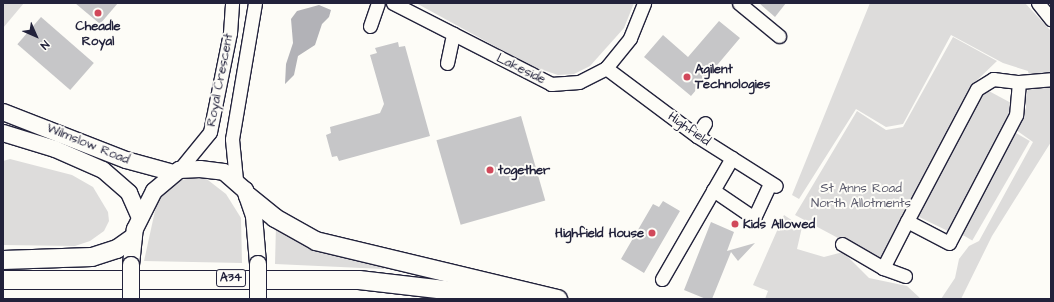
<!DOCTYPE html>
<html>
<head>
<meta charset="utf-8">
<style>
  body { margin:0 }
  #map { position:relative; width:1054px; height:302px; overflow:hidden; background:#fdfcf7; font-family:"Architects Daughter",sans-serif }
  div>[style] { position:absolute }
  [style*='--x'] { left:calc(var(--x)*1px); top:calc(var(--y)*1px); width:calc(var(--w)*1px); rotate:calc(var(--a)*1deg) }
  .green>* { inset:0; background:#dddcdb; transform-origin:0 0 }
  .water>* { inset:0; background:#b2b2b7 }
  .building>* { inset:0; background:#c6c6c8; transform-origin:0 0 }
  .roads { filter:drop-shadow(1px 0 #22223b) drop-shadow(-1px 0 #22223b) drop-shadow(0 1px #22223b) drop-shadow(0 -1px #22223b) }
  .minor>* { height:13px; margin:-6.5px; padding:0 6.5px; transform-origin:6.5px; border-radius:6.5px; background:#fdfcf7 }
  .major>* { height:16px; margin:-8px; padding:0 8px; transform-origin:8px; border-radius:8px; background:#fdfcf7 }
  .highway>* { height:18px; margin:-9px; padding:0 9px; transform-origin:9px; border-radius:9px; background:#fdfcf7 }
  .bridges { filter:drop-shadow(1px 0 #22223b) drop-shadow(-1px 0 #22223b) drop-shadow(0 1px #22223b) drop-shadow(0 -1px #22223b) }
  .major-bridge>* { height:16px; margin:-8px; padding:0 8px; transform-origin:8px; border-radius:8px; background:#fdfcf7 }
  .dots>* { width:11px; height:11px; translate:-50% -50%; box-sizing:border-box; border:2px solid #fdfcf7; border-radius:50% }
  span { translate:-50% -50%; white-space:nowrap; text-align:center; line-height:1.15; -webkit-text-stroke:4px #fdfcf7; paint-order:stroke }
  .shield-label span { padding:1px 3px; background:#fdfcf7; border:1px solid; border-radius:3px; -webkit-text-stroke-width:0 }
  .shield-label { font-size:12px; color:#22223b; font-weight:700 }
  .poi-label { font-size:13px; color:#22223b; font-weight:700 }
  .left { translate:0 -50%; text-align:left }
  .right { translate:-100% -50%; text-align:right }
  .street-label { font-size:13px; color:#22223b }
  .park-label { font-size:13px; color:#5a5a6b }
  .frame { position:absolute; inset:0; border:4px solid #22223b; pointer-events:none }
  .north { position:absolute; left:16px; top:16px; width:40px; height:40px; -webkit-text-stroke:3px #fdfcf7; paint-order:stroke; rotate:135deg; font-size:11px; font-weight:700; line-height:16px; text-align:center; color:#22223b }
  .north::after { content:''; display:block; margin:auto; width:14px; height:18px; background:#22223b; clip-path:polygon(50% 0,100% 100%,50% 72%,0 100%) }
</style>
</head>
<body>
<div id="map">
  <div class="green">
    <i style="clip-path:polygon(3px 3px,24px 3px,3px 28px)"></i>
    <i style="clip-path:polygon(416px 3px,634px 3px,624px 28px,590px 66px,574px 74px,558px 75px,531px 66px)"></i>
    <i style="clip-path:polygon(870px 3px,1025px 3px,1051px 31px,1051px 142px,992px 236px,961px 299px,941px 299px,955px 278px,959px 259px,969px 246px,979px 241px,1033px 142px,1016px 130px,1026px 108px,1025px 96px,1031px 84px,1028px 71px,1003px 63px,951px 35px,903px 124px,886px 127px,856px 109px,799px 199px,792px 195px)"></i>
    <i style="clip-path:polygon(953px 37px,997px 61px,973px 84px,881px 261px,795px 215px,857px 111px,886px 130px,903px 127px)"></i>
    <i style="clip-path:polygon(987px 90px,1013px 104px,1011px 119px,952px 233px,915px 215px,976px 95px)"></i>
    <i style="left:1009px;top:129px;width:24px;height:115px;rotate:30deg"></i>
    <i style="clip-path:polygon(10px 159px,72px 175px,93px 187px,108px 212px,109px 221px,104px 231px,90px 241px,75px 246px,3px 245px,3px 161px)"></i>
    <i style="clip-path:polygon(204px 177px,226px 194px,241px 218px,242px 263px,144px 261px,158px 197px,179px 180px)"></i>
    <i style="clip-path:polygon(784px 215px,802px 227px,797px 249px,824px 257px,843px 252px,869px 278px,907px 286px,921px 299px,765px 299px,768px 291px,753px 285px)"></i>
    <i style="clip-path:polygon(276px 225px,386px 263px,384px 269px,275px 264px)"></i>
  </div>
  <div class="water">
    <i style="clip-path:polygon(319px 5px,331px 10px,329px 17px,322px 24px,315px 45px,298px 56px,294px 75px,285px 84px,286px 64px,293px 43px,291px 19px,297px 11px)"></i>
  </div>
  <div class="building">
    <i style="clip-path:polygon(75px 3px,118px 3px,100px 24px)"></i>
    <i style="clip-path:polygon(759px 3px,786px 3px,775px 17px)"></i>
    <i style="left:41px;top:17px;width:70px;height:36px;rotate:41deg"></i>
    <i style="clip-path:polygon(719px 21px,740px 38px,691px 96px,644px 57px,663px 35px,688px 57px)"></i>
    <i style="clip-path:polygon(398px 42px,399px 47px,405px 46px,430px 136px,339px 161px,337px 156px,332px 157px,326px 135px,331px 133px,330px 127px,380px 113px,384px 104px,370px 55px,377px 53px,375px 48px)"></i>
    <i style="left:521px;top:116px;width:88px;height:88px;rotate:74deg"></i>
    <i style="clip-path:polygon(663px 201px,680px 211px,644px 273px,621px 259px,653px 204px,659px 207px)"></i>
    <i style="clip-path:polygon(711px 222px,734px 232px,727px 251px,755px 243px,738px 261px,731px 252px,712px 299px,706px 299px,684px 290px)"></i>
  </div>
  <div class="roads">
    <div class="minor">
      <i style="--x:393;--y:3;--w:178;--a:27.1"></i>
      <i style="--x:551;--y:84;--w:28;--a:-4"></i>
      <i style="--x:579;--y:82;--w:30;--a:-27"></i>
      <i style="--x:606;--y:68;--w:38;--a:-51"></i>
      <i style="--x:630;--y:38;--w:38;--a:-68"></i>
      <i style="--x:739;--y:3;--w:52;--a:39.5"></i>
      <i style="--x:1038;--y:3;--w:21;--a:51"></i>
      <i style="--x:370;--y:26;--w:24;--a:-71"></i>
      <i style="--x:447;--y:63;--w:30;--a:-78"></i>
      <i style="--x:606;--y:68;--w:114;--a:36.8"></i>
      <i style="--x:697;--y:136;--w:93;--a:32.3"></i>
      <i style="--x:1019;--y:82;--w:33;--a:95"></i>
      <i style="--x:1016;--y:115;--w:144;--a:117.6"></i>
      <i style="--x:949;--y:243;--w:47;--a:-152.4"></i>
      <i style="--x:907;--y:221;--w:149;--a:-62.1"></i>
      <i style="--x:977;--y:89;--w:19;--a:-32"></i>
      <i style="--x:993;--y:79;--w:26;--a:7"></i>
      <i style="--x:1019;--y:82;--w:32;--a:-5"></i>
      <i style="--x:697;--y:136;--w:15;--a:-58"></i>
      <i style="--x:179;--y:170;--w:49;--a:-50.8"></i>
      <i style="--x:210;--y:132;--w:101;--a:-78.6"></i>
      <i style="--x:230;--y:33;--w:30;--a:-86"></i>
      <i style="--x:236;--y:180;--w:41;--a:-95.6"></i>
      <i style="--x:232;--y:139;--w:138;--a:-80.4"></i>
      <i style="--x:713;--y:190;--w:50;--a:34.3"></i>
      <i style="--x:754;--y:218;--w:38;--a:-65"></i>
      <i style="--x:842;--y:244;--w:48;--a:30.3"></i>
      <i style="--x:905;--y:276;--w:23;--a:-160"></i>
      <i style="--x:883;--y:268;--w:53;--a:-62.9"></i>
      <i style="--x:662;--y:279;--w:140;--a:-60"></i>
    </div>
    <div class="major">
      <i style="--x:3;--y:112;--w:132;--a:21.3"></i>
      <i style="--x:126;--y:160;--w:50;--a:15.2"></i>
      <i style="--x:3;--y:133;--w:54;--a:17.1"></i>
      <i style="--x:55;--y:149;--w:52;--a:23.6"></i>
      <i style="--x:103;--y:170;--w:35;--a:41"></i>
      <i style="--x:129;--y:193;--w:27;--a:66"></i>
      <i style="--x:131;--y:265;--w:36;--a:-84"></i>
      <i style="--x:135;--y:229;--w:42;--a:-63.4"></i>
      <i style="--x:154;--y:191;--w:33;--a:-40"></i>
      <i style="--x:179;--y:170;--w:21;--a:-3"></i>
      <i style="--x:200;--y:169;--w:24;--a:7"></i>
      <i style="--x:224;--y:172;--w:28;--a:41"></i>
      <i style="--x:245;--y:190;--w:28;--a:71"></i>
      <i style="--x:254;--y:216;--w:48;--a:85.2"></i>
    </div>
    <div class="highway">
      <i style="--x:248;--y:196;--w:35;--a:39"></i>
      <i style="--x:275;--y:218;--w:47;--a:29.3"></i>
      <i style="--x:316;--y:241;--w:249;--a:13.5"></i>
      <i style="--x:3;--y:260;--w:89;--a:-1.9"></i>
      <i style="--x:92;--y:257;--w:26;--a:-18"></i>
      <i style="--x:117;--y:249;--w:19;--a:-35"></i>
      <i style="--x:3;--y:280;--w:356;--a:0"></i>
      <i style="--x:359;--y:280;--w:165;--a:6.6"></i>
    </div>
  </div>
  <div class="bridges">
    <div class="major-bridge">
      <i style="--x:131;--y:265;--w:34;--a:90"></i>
      <i style="--x:258;--y:299;--w:35;--a:-90"></i>
    </div>
  </div>
  <div class="dots">
    <i style="left:98px;top:13px;background:#d1495b"></i>
    <i style="left:687px;top:77px;background:#d1495b"></i>
    <i style="left:490px;top:170px;background:#d1495b"></i>
    <i style="left:735px;top:224px;background:#d1495b"></i>
    <i style="left:652px;top:233px;background:#d1495b"></i>
  </div>
  <div class="shield-label">
    <span style="left:231px;top:278px">A34</span>
  </div>
  <div class="poi-label">
    <span style="left:98px;top:34px">Cheadle<br>Royal</span>
    <span class="left" style="left:695px;top:77px">Agilent<br>Technologies</span>
    <span class="left" style="left:498px;top:170px">together</span>
    <span class="left" style="left:743px;top:224px">Kids Allowed</span>
    <span class="right" style="left:644px;top:233px">Highfield House</span>
  </div>
  <div class="street-label">
    <span style="left:521px;top:69px;rotate:26deg">Lakeside</span>
    <span style="left:220px;top:80px;rotate:-79deg">Royal Crescent</span>
    <span style="left:689px;top:129px;rotate:35deg">Highfield</span>
    <span style="left:88px;top:144px;rotate:22deg">Wilmslow Road</span>
  </div>
  <div class="park-label">
    <span style="left:861px;top:196px">St Anns Road<br>North Allotments</span>
  </div>
  <div class="frame"></div>
  <div class="north">N</div>
</div>
</body>
</html>
